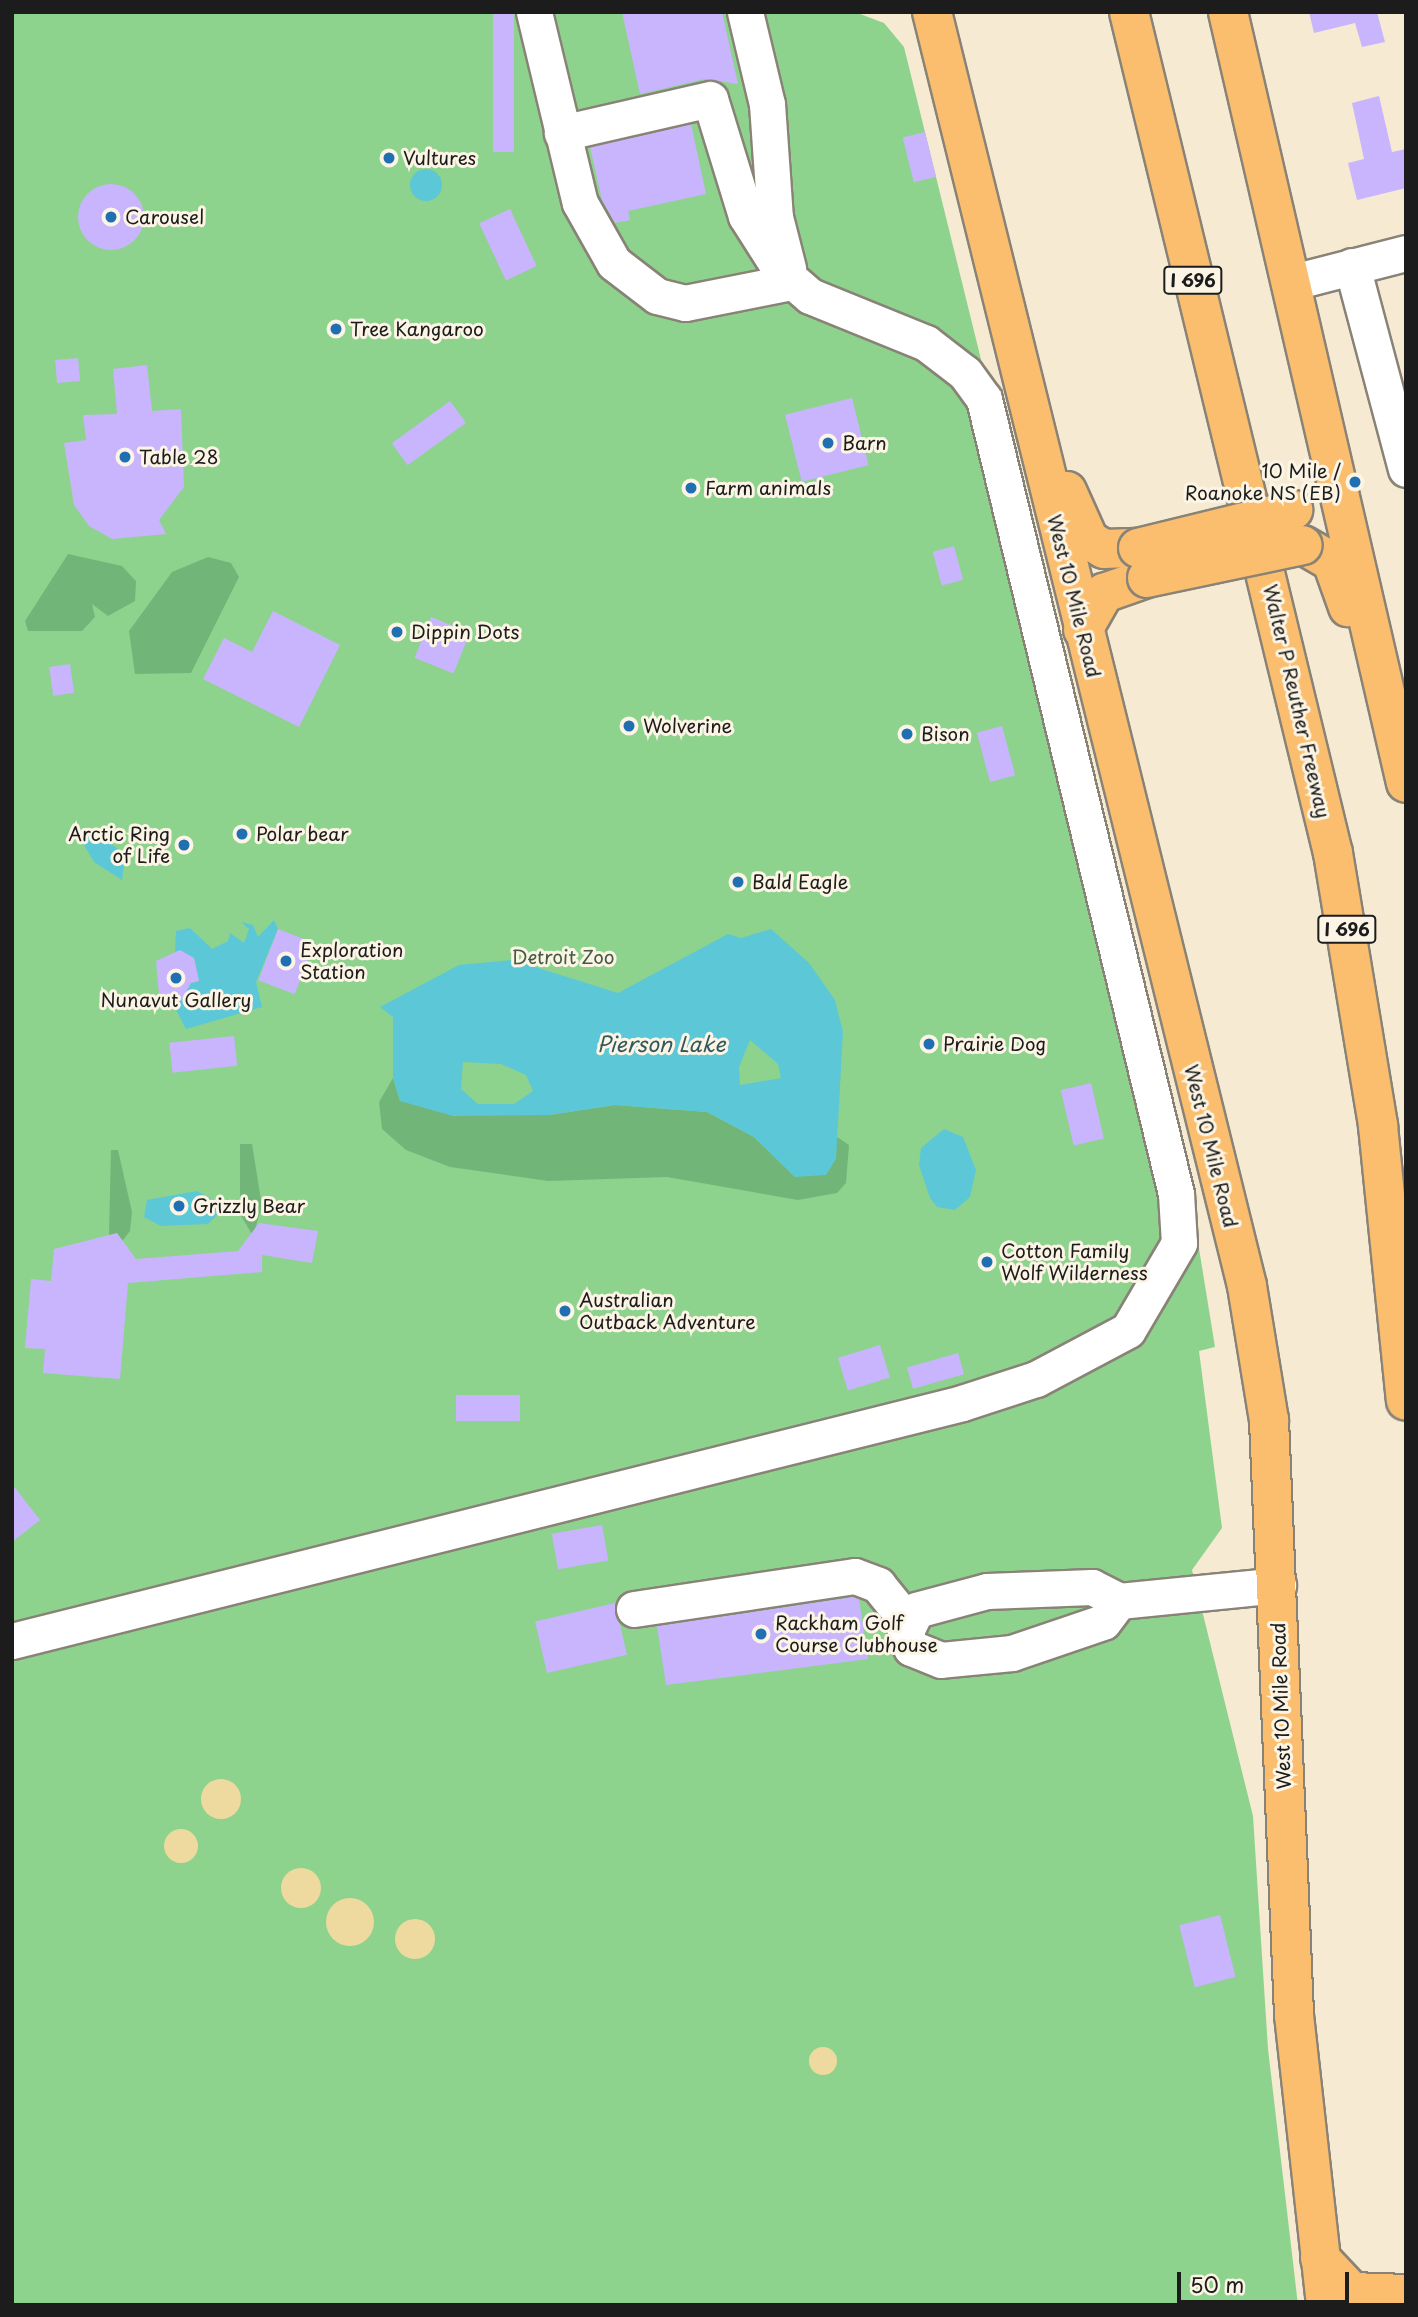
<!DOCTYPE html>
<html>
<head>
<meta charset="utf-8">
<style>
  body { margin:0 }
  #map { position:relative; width:1418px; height:2317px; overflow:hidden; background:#f6ead2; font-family:"Playpen Sans",sans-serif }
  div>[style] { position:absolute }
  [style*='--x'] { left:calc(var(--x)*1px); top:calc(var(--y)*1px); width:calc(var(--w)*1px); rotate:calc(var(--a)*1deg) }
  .green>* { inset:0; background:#8dd38e }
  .forest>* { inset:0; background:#72b579 }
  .sand>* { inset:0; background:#eeda9e }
  .round { border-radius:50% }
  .water>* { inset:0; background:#5cc7d6 }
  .building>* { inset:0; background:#c8b5fd; transform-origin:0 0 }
  .roads { filter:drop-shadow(2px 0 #898377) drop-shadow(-2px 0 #898377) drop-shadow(0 2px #898377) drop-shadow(0 -2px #898377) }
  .minor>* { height:35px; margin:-17.5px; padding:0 17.5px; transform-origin:17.5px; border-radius:17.5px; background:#fff }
  .major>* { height:38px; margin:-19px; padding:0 19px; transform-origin:19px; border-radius:19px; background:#fabe6e }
  .highway>* { height:38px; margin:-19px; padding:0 19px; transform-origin:19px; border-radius:19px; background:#fabe6e }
  .bridges { filter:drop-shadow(2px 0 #898377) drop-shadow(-2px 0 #898377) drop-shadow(0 2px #898377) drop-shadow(0 -2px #898377) }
  .major-bridge>* { height:38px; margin:-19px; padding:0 19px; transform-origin:19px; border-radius:19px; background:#fabe6e }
  .dots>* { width:19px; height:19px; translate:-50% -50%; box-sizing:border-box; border:4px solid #fcf5e5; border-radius:50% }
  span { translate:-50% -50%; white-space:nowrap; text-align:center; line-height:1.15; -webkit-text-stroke:6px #fcf5e5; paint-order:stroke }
  .shield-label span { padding:2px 5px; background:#fcf5e5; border:2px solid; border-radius:5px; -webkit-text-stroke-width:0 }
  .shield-label { font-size:18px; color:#1c1c1c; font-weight:700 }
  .poi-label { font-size:19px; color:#1c1c1c }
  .left { translate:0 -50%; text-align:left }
  .right { translate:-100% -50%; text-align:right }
  .street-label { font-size:19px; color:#1c1c1c }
  .park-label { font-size:19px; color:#445c44 }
  .water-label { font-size:21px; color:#32585d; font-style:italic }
  .frame { position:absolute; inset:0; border:14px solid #1c1c1c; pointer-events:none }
  .scale { position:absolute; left:1177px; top:2272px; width:172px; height:32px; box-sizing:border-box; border:4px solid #1c1c1c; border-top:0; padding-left:9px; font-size:21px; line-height:24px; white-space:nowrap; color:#1c1c1c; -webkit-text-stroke:5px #fcf5e5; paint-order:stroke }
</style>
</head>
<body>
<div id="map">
  <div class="green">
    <i style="clip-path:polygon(12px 12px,855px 12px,884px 23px,904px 47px,1197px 1236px,1215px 1347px,1199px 1351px,1222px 1528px,1192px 1570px,1253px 1816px,1268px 2049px,1298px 2305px,12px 2305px)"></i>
  </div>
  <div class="forest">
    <i style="clip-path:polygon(68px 554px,122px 566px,136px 581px,135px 601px,108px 616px,92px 604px,95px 617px,82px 631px,28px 631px,25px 621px)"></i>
    <i style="clip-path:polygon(208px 557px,231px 563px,239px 577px,191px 673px,135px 674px,129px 631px,172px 572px)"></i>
    <i style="clip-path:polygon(393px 1078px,400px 1101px,549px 1115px,615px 1105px,707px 1112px,754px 1137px,795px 1177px,836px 1159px,834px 1135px,849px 1145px,846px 1183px,837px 1193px,798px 1200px,667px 1177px,548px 1181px,450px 1167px,406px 1150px,382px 1129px,379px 1102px)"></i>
    <i style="clip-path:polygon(240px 1144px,252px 1144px,262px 1206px,253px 1236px,240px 1214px)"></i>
    <i style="clip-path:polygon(111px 1150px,118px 1150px,132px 1212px,130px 1231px,120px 1244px,109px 1235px)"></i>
  </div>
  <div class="sand">
    <i class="round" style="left:201px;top:1779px;width:40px;height:40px"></i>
    <i class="round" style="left:164px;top:1829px;width:34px;height:34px"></i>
    <i class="round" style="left:281px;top:1868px;width:40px;height:40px"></i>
    <i class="round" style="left:326px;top:1898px;width:48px;height:48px"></i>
    <i class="round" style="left:395px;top:1919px;width:40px;height:40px"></i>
    <i class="round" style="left:809px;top:2047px;width:28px;height:28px"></i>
  </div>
  <div class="water">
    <i class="round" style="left:410px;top:169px;width:32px;height:32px"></i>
    <i style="clip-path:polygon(83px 826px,125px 853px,122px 880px,94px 862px,80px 838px)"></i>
    <i style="clip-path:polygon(274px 920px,278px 929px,256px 982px,262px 1007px,186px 1029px,174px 1006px,186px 984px,199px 981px,194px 958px,175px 951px,176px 931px,190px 928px,212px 949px,228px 941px,230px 933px,244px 943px,249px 929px,241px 922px,253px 925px,258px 937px)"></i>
    <i style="clip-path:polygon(evenodd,771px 929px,809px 963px,835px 1000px,843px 1032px,836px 1159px,826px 1175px,795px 1177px,754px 1137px,707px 1112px,615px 1105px,549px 1115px,453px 1116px,400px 1101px,393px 1078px,393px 1017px,380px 1007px,459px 965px,513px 960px,618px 993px,728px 934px,741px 938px,771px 929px,750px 1040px,778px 1064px,781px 1078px,740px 1085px,739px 1067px,750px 1040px,771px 929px,463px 1062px,501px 1064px,526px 1075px,533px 1091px,514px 1104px,478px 1104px,461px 1089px,463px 1062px)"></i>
    <i style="clip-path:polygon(944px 1129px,963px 1137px,976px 1170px,970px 1197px,955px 1210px,937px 1207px,930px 1198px,919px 1165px,921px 1148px)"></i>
    <i style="clip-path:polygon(197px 1191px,217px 1202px,220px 1212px,208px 1224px,161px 1226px,144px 1217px,147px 1200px)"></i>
  </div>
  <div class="building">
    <i style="left:493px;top:12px;width:21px;height:140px"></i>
    <i style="clip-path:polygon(622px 12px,722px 12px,738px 84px,705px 79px,640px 94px)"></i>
    <i style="clip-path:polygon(1309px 12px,1377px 12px,1385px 42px,1362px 47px,1355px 23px,1314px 33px)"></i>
    <i style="clip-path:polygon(1379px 96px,1392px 152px,1406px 149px,1406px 188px,1357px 200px,1348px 163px,1364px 159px,1352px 103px)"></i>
    <i style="clip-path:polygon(691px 124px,706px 194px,628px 211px,630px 220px,615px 223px,602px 200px,590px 147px)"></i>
    <i style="left:925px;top:132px;width:46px;height:23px;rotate:76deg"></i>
    <i class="round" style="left:78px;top:184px;width:66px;height:66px"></i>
    <i style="left:510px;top:209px;width:63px;height:34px;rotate:65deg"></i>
    <i style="left:78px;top:358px;width:23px;height:23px;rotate:85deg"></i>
    <i style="clip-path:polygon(147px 365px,152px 411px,181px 409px,184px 487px,159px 520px,166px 534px,112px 539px,89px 526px,74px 505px,64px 443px,86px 440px,83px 415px,117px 414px,113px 369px)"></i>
    <i style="left:852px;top:398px;width:69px;height:69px;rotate:76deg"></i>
    <i style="left:450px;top:401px;width:27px;height:72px;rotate:54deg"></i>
    <i style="left:954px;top:546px;width:35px;height:22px;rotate:75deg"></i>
    <i style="clip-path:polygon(273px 611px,340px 645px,299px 727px,203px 679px,224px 638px,252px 652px)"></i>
    <i style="left:431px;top:617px;width:42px;height:44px;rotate:22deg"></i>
    <i style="left:70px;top:664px;width:29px;height:21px;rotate:82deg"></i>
    <i style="left:1002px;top:726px;width:51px;height:26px;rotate:75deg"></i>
    <i style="left:278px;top:929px;width:39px;height:55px;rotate:21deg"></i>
    <i style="clip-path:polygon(180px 950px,194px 958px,199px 981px,191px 983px,181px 1001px,160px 1006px,156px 961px)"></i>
    <i style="left:234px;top:1036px;width:30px;height:65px;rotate:84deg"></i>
    <i style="left:1091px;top:1083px;width:57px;height:31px;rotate:77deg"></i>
    <i style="clip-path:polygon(259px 1223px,318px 1231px,312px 1263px,262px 1255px,262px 1272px,128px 1283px,120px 1379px,43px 1373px,45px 1349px,25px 1348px,31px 1279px,51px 1281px,54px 1249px,117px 1233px,136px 1259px,238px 1251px)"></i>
    <i style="left:880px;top:1345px;width:34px;height:44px;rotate:73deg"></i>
    <i style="left:958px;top:1353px;width:22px;height:53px;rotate:74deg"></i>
    <i style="left:520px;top:1395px;width:26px;height:64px;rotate:90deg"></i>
    <i style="clip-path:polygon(12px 1484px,40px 1520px,12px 1542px)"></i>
    <i style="left:602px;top:1525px;width:36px;height:51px;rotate:80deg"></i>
    <i style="clip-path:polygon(853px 1597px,859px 1599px,868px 1659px,666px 1685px,657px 1626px)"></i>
    <i style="left:615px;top:1603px;width:53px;height:82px;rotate:77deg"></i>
    <i style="left:1220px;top:1915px;width:64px;height:42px;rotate:76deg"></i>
  </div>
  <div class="roads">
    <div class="minor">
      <i style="--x:534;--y:12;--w:196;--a:76.5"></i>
      <i style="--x:580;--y:203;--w:69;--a:60.5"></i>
      <i style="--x:614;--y:263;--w:54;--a:37.5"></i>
      <i style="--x:657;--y:296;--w:29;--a:14"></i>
      <i style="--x:685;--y:303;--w:108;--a:-11.2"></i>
      <i style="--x:745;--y:12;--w:95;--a:76.6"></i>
      <i style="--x:767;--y:104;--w:113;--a:86"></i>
      <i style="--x:775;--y:217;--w:53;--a:75.7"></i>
      <i style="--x:1352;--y:266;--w:210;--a:75.1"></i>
      <i style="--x:1289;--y:283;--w:121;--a:-14.4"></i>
      <i style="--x:1119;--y:1601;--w:26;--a:127"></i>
      <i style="--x:1103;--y:1622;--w:96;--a:161.2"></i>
      <i style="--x:1012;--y:1653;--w:71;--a:174.4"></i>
      <i style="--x:941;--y:1660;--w:32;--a:-158"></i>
      <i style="--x:911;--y:1648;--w:16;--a:-112"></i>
      <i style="--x:905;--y:1633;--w:25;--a:-64"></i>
      <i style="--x:916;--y:1610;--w:73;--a:-15"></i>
      <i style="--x:987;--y:1591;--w:105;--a:-2.2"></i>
      <i style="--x:1092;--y:1587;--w:30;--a:27"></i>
      <i style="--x:1119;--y:1601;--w:160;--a:-5.7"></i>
      <i style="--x:634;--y:1609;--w:223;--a:-8.5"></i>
      <i style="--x:855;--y:1576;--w:25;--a:21"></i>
      <i style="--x:878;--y:1585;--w:46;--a:51.1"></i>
      <i style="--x:12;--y:1641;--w:979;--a:-14.06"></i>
      <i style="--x:962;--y:1403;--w:78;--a:-18"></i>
      <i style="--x:1036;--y:1379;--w:104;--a:-28"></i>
      <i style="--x:1128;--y:1330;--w:101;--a:-59.6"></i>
      <i style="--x:1179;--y:1243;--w:49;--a:-93.5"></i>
      <i style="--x:1176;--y:1194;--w:818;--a:-103.58"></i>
      <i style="--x:984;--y:399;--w:32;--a:-126"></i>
      <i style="--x:965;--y:373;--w:49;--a:-142.4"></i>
      <i style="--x:926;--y:343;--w:125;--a:-157.9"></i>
      <i style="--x:810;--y:296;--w:38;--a:-139"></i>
      <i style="--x:781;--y:271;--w:65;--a:-122.5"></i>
      <i style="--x:746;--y:216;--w:122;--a:-107.1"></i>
      <i style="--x:710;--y:99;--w:152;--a:167.1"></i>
    </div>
    <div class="major">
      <i style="--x:932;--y:12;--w:1312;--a:76.11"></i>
      <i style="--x:1247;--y:1286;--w:136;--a:80.7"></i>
      <i style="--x:1269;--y:1420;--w:596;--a:87.59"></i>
      <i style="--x:1294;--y:2015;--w:292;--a:83.7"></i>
      <i style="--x:1228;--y:12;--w:791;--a:77"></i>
      <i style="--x:1067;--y:491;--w:54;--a:65.8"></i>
      <i style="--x:1089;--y:540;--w:17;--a:31"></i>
      <i style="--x:1104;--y:549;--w:34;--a:-2"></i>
      <i style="--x:1303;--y:545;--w:34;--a:30"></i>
      <i style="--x:1332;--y:562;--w:48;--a:70.4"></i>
      <i style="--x:1083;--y:630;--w:43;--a:-60.4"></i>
      <i style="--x:1104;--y:593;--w:46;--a:-19.2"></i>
      <i style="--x:1320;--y:2258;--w:47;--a:46.7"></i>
      <i style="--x:1352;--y:2292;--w:54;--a:2.1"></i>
    </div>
    <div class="highway">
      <i style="--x:1129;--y:12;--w:865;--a:76.37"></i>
      <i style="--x:1333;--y:853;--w:277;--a:80.6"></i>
      <i style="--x:1378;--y:1126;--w:276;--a:84.2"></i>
    </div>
  </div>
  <div class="bridges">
    <div class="major-bridge">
      <i style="--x:1138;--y:548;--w:160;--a:-13.8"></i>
      <i style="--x:1147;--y:578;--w:159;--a:-11.9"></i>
    </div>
  </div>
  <div class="dots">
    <i style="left:389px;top:158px;background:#1f6fb2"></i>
    <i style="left:111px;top:217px;background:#1f6fb2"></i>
    <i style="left:336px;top:329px;background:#1f6fb2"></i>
    <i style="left:828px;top:443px;background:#1f6fb2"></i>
    <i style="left:125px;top:457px;background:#1f6fb2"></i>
    <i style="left:1355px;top:482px;background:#1f6fb2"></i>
    <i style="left:691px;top:488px;background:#1f6fb2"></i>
    <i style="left:397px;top:632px;background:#1f6fb2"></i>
    <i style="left:629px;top:726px;background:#1f6fb2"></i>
    <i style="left:907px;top:734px;background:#1f6fb2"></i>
    <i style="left:242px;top:834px;background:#1f6fb2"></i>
    <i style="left:184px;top:845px;background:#1f6fb2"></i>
    <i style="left:738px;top:882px;background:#1f6fb2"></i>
    <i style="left:286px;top:961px;background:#1f6fb2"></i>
    <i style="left:176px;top:978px;background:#1f6fb2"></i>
    <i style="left:929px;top:1044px;background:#1f6fb2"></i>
    <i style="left:179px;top:1206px;background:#1f6fb2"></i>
    <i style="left:987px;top:1262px;background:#1f6fb2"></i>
    <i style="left:565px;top:1311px;background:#1f6fb2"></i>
    <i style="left:761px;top:1634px;background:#1f6fb2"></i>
  </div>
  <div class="shield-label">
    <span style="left:1193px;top:280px">I 696</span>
    <span style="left:1347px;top:929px">I 696</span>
  </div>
  <div class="poi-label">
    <span class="left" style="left:403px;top:158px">Vultures</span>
    <span class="left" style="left:125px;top:217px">Carousel</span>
    <span class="left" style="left:350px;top:329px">Tree Kangaroo</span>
    <span class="left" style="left:842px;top:443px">Barn</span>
    <span class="left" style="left:139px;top:457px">Table 28</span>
    <span class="right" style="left:1341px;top:482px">10 Mile /<br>Roanoke NS (EB)</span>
    <span class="left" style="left:705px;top:488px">Farm animals</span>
    <span class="left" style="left:411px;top:632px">Dippin Dots</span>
    <span class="left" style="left:643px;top:726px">Wolverine</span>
    <span class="left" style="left:921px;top:734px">Bison</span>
    <span class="right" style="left:170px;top:845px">Arctic Ring<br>of Life</span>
    <span class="left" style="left:256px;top:834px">Polar bear</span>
    <span class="left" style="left:752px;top:882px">Bald Eagle</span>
    <span class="left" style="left:300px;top:961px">Exploration<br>Station</span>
    <span style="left:176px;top:1000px">Nunavut Gallery</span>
    <span class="left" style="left:943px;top:1044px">Prairie Dog</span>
    <span class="left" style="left:193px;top:1206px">Grizzly Bear</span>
    <span class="left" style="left:1001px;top:1262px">Cotton Family<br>Wolf Wilderness</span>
    <span class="left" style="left:579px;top:1311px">Australian<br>Outback Adventure</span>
    <span class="left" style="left:775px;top:1634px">Rackham Golf<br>Course Clubhouse</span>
  </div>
  <div class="street-label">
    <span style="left:1074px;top:596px;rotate:76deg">West 10 Mile Road</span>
    <span style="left:1297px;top:701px;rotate:77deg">Walter P Reuther Freeway</span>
    <span style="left:1211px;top:1146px;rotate:76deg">West 10 Mile Road</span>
    <span style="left:1281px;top:1706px;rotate:-92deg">West 10 Mile Road</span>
  </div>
  <div class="park-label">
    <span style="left:563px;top:957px">Detroit Zoo</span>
  </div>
  <div class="water-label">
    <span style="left:661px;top:1043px">Pierson Lake</span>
  </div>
  <div class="frame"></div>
  <div class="scale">50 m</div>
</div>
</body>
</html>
